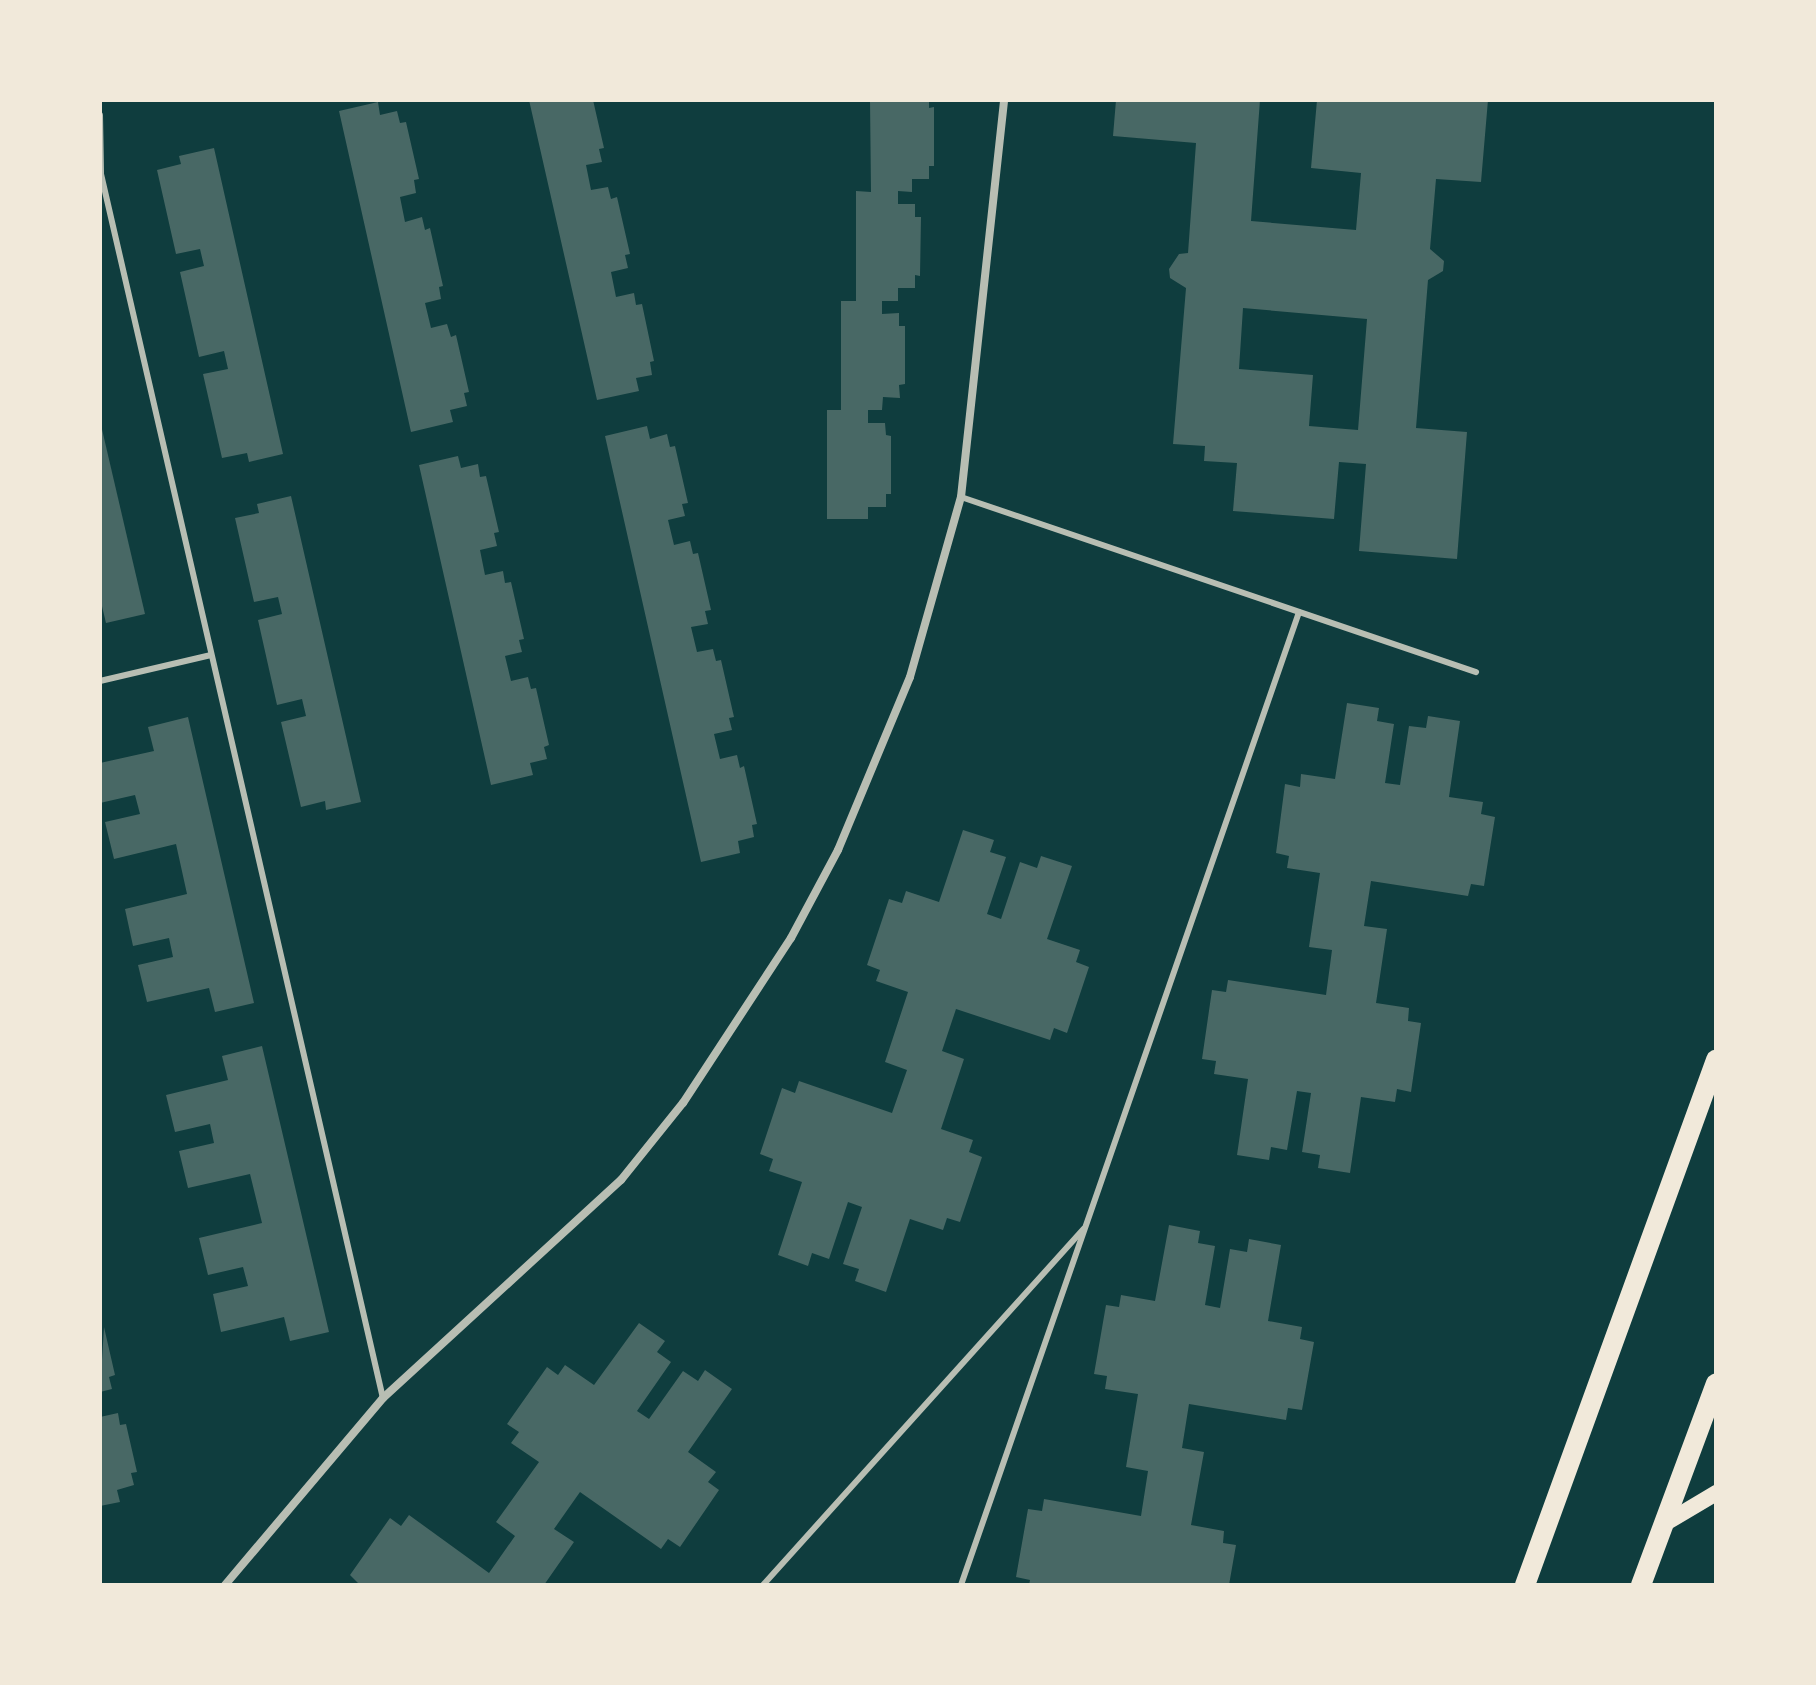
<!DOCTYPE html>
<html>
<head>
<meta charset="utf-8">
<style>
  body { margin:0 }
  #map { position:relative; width:1816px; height:1685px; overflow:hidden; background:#0f3d3e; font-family:"Libre Baskerville",serif }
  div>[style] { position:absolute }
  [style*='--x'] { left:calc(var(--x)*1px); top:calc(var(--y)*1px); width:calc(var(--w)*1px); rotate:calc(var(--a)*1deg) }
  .building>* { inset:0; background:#486865 }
  .service>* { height:6px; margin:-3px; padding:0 3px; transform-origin:3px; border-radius:3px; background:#b8beb3 }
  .minor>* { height:8px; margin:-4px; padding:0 4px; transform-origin:4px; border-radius:4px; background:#b8beb3 }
  .secondary>* { height:16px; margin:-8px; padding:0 8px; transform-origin:8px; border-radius:8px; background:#f1e9da }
  .primary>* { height:20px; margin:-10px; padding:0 10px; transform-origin:10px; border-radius:10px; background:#f1e9da }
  span { translate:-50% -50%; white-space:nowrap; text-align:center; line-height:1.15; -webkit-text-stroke:6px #f1e9da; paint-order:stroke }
  .frame { position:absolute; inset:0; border:102px solid #f1e9da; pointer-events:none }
</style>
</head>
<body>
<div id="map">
  <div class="building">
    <i style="clip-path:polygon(529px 100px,593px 100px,604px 148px,599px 149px,602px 162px,586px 165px,591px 190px,608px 187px,611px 199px,617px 197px,630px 254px,625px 255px,628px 268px,611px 272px,616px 297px,634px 293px,636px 305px,642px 304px,654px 361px,650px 362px,652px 375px,636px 378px,639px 391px,597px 400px)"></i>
    <i style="clip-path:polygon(870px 100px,929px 100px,929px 108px,934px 107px,934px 166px,929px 166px,929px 179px,912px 179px,912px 192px,898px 191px,898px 204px,915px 204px,915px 217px,921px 217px,920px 276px,915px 275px,915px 288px,898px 288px,898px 301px,882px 301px,882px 314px,899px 313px,899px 326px,905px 326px,905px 384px,899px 385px,900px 398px,883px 397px,882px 410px,868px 410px,868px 423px,885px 423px,886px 435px,891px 436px,891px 494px,886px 494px,886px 507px,868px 507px,868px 519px,827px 519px,827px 410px,841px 410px,841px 301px,856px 301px,856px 191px,871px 192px)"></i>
    <i style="clip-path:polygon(evenodd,1116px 100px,1260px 100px,1251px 221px,1356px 230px,1361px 173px,1311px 168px,1317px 100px,1488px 100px,1481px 182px,1436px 179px,1430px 249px,1444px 261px,1443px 271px,1428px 280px,1416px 428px,1467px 432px,1457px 559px,1359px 551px,1366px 464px,1339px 462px,1334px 519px,1233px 511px,1237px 463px,1204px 461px,1205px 446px,1173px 444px,1186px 288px,1170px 278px,1169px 269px,1179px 254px,1188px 253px,1196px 143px,1113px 136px,1116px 100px,1243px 308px,1367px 319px,1358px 430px,1309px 426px,1313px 375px,1239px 369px,1243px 308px)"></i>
    <i style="clip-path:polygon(378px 102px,380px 115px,397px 111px,400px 123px,406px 122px,419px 179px,414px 180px,416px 193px,400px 197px,405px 222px,422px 217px,425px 230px,430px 228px,443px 286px,439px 287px,441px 299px,425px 303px,431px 328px,447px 324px,451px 337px,456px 335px,469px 392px,464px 393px,467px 406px,450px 410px,453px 422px,411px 432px,339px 111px)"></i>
    <i style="clip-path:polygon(214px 148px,283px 454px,249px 462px,247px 453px,222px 458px,203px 374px,228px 369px,224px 351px,199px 357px,180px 272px,204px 266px,200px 249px,176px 254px,157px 170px,181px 164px,179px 156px)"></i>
    <i style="clip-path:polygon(101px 425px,145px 614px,106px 623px,100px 598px)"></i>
    <i style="clip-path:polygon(647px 426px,650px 439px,667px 434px,670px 447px,675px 446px,688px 503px,682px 504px,685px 516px,668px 520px,674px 545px,690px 541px,693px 554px,698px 553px,711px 610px,705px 611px,708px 624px,691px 627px,697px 652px,713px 649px,716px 661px,721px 660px,734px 717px,729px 718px,732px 730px,714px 734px,720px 759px,737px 755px,740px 768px,744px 766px,757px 824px,752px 825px,754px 837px,738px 841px,740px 853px,701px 862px,605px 436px)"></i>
    <i style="clip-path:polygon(458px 456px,461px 468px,478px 464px,480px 477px,486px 476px,499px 532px,494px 533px,497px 546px,480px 550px,485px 575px,503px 571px,505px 583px,511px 582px,524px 639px,519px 640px,522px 652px,505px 656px,511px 681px,528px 677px,531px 689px,536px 688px,549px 745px,544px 747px,547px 759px,530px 763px,533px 775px,491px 785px,419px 465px)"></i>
    <i style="clip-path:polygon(291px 496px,361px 802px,326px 810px,325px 801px,301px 807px,281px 722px,306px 716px,302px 699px,277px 705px,258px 620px,282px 614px,278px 597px,254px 602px,235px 518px,259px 513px,257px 504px)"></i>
    <i style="clip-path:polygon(1347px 703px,1379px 708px,1377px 721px,1394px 724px,1385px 783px,1400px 785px,1409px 726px,1426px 728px,1428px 716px,1460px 721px,1449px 797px,1483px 802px,1481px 814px,1495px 817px,1484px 886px,1471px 884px,1468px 896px,1371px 881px,1364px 926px,1387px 929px,1376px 1003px,1409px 1008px,1408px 1021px,1421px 1023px,1411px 1092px,1397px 1089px,1395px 1102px,1361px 1097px,1350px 1173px,1318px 1168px,1320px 1155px,1302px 1152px,1311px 1093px,1297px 1091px,1287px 1150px,1271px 1147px,1269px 1160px,1237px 1155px,1248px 1079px,1214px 1074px,1216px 1061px,1202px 1059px,1212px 990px,1226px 992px,1228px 980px,1326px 995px,1332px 950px,1309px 947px,1320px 873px,1287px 868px,1289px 856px,1276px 853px,1285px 784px,1300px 787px,1301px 774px,1335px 779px)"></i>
    <i style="clip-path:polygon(188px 717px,254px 1003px,215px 1012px,209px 988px,147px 1002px,138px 965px,173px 957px,169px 938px,133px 946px,125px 909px,187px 894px,176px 844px,114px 859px,105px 822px,140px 814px,135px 795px,100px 803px,100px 763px,154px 751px,148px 727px)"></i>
    <i style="clip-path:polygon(963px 830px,994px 840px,990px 852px,1006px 857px,987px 914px,1001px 919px,1020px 862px,1037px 868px,1041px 856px,1072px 866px,1047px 939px,1080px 950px,1076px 962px,1089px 967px,1067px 1033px,1054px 1028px,1050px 1040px,956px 1009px,942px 1051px,964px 1059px,941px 1129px,973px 1140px,969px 1152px,982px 1157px,960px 1222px,947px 1218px,943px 1230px,910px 1219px,886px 1292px,855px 1281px,859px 1269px,843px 1264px,862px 1207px,848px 1202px,829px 1259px,812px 1253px,808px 1266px,778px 1255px,802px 1182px,769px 1171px,773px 1159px,760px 1154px,782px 1088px,795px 1093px,799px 1081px,892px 1113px,907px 1070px,885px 1062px,908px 992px,876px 981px,880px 970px,867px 965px,889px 899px,902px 903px,906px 891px,939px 902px)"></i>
    <i style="clip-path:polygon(262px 1046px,329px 1332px,290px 1341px,284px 1317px,221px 1332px,213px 1294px,248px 1286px,243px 1267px,208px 1275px,199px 1238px,262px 1223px,250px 1174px,188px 1188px,179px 1151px,214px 1143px,210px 1124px,175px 1132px,166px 1095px,228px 1080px,222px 1056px)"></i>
    <i style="clip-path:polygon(1169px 1225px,1200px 1231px,1198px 1243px,1215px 1246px,1205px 1305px,1220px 1308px,1230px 1249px,1247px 1252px,1249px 1239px,1281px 1245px,1268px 1321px,1302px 1327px,1300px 1339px,1314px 1342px,1302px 1410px,1288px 1408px,1286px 1420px,1189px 1404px,1182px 1448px,1204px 1452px,1191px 1525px,1224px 1531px,1223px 1543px,1236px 1545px,1229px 1585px,1029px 1585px,1030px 1580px,1016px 1577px,1028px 1509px,1042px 1511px,1044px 1499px,1141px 1516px,1148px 1471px,1126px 1467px,1138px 1394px,1105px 1389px,1107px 1376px,1094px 1374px,1106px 1305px,1119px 1307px,1121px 1295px,1155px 1301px)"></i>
    <i style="clip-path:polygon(639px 1323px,665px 1341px,657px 1352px,671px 1362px,637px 1411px,649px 1419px,683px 1371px,698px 1381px,705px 1370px,732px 1389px,688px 1452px,716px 1472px,708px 1482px,719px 1490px,680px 1547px,668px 1539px,661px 1549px,580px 1492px,554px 1529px,574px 1542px,544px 1585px,360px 1585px,350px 1575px,390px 1518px,401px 1526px,409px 1515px,489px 1573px,515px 1536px,496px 1522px,539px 1462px,511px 1443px,519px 1432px,507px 1424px,547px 1367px,558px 1375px,565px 1365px,594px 1385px)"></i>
    <i style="clip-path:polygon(104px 1327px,115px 1375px,109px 1377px,112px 1389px,100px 1392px)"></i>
    <i style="clip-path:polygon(118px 1413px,120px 1425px,126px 1424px,137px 1472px,131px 1473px,134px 1485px,117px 1490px,120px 1502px,100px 1506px,100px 1417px)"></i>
  </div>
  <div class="service">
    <i style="--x:100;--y:115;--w:59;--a:89"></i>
    <i style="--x:101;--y:174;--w:1256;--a:77.03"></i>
    <i style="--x:961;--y:497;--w:544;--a:18.77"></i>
    <i style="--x:100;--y:681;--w:114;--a:-13.2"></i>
    <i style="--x:763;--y:1585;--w:479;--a:-48"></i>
    <i style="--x:961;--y:1585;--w:1030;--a:-70.84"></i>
  </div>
  <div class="minor">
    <i style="--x:225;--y:1585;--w:245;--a:-49.8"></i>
    <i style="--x:383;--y:1398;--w:323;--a:-42.5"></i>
    <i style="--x:621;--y:1180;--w:99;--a:-51.2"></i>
    <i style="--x:683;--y:1103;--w:197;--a:-56.8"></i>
    <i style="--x:791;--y:938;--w:100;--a:-61.9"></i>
    <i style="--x:838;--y:850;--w:187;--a:-67.4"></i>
    <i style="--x:910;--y:677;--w:187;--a:-74.2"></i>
    <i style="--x:961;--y:497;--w:399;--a:-83.8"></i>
  </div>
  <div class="secondary">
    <i style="--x:1664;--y:1524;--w:61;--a:-30.8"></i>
  </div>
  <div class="primary">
    <i style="--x:1525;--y:1585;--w:559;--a:-70.01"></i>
    <i style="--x:1641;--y:1585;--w:215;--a:-69.6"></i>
  </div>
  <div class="frame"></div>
</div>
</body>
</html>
